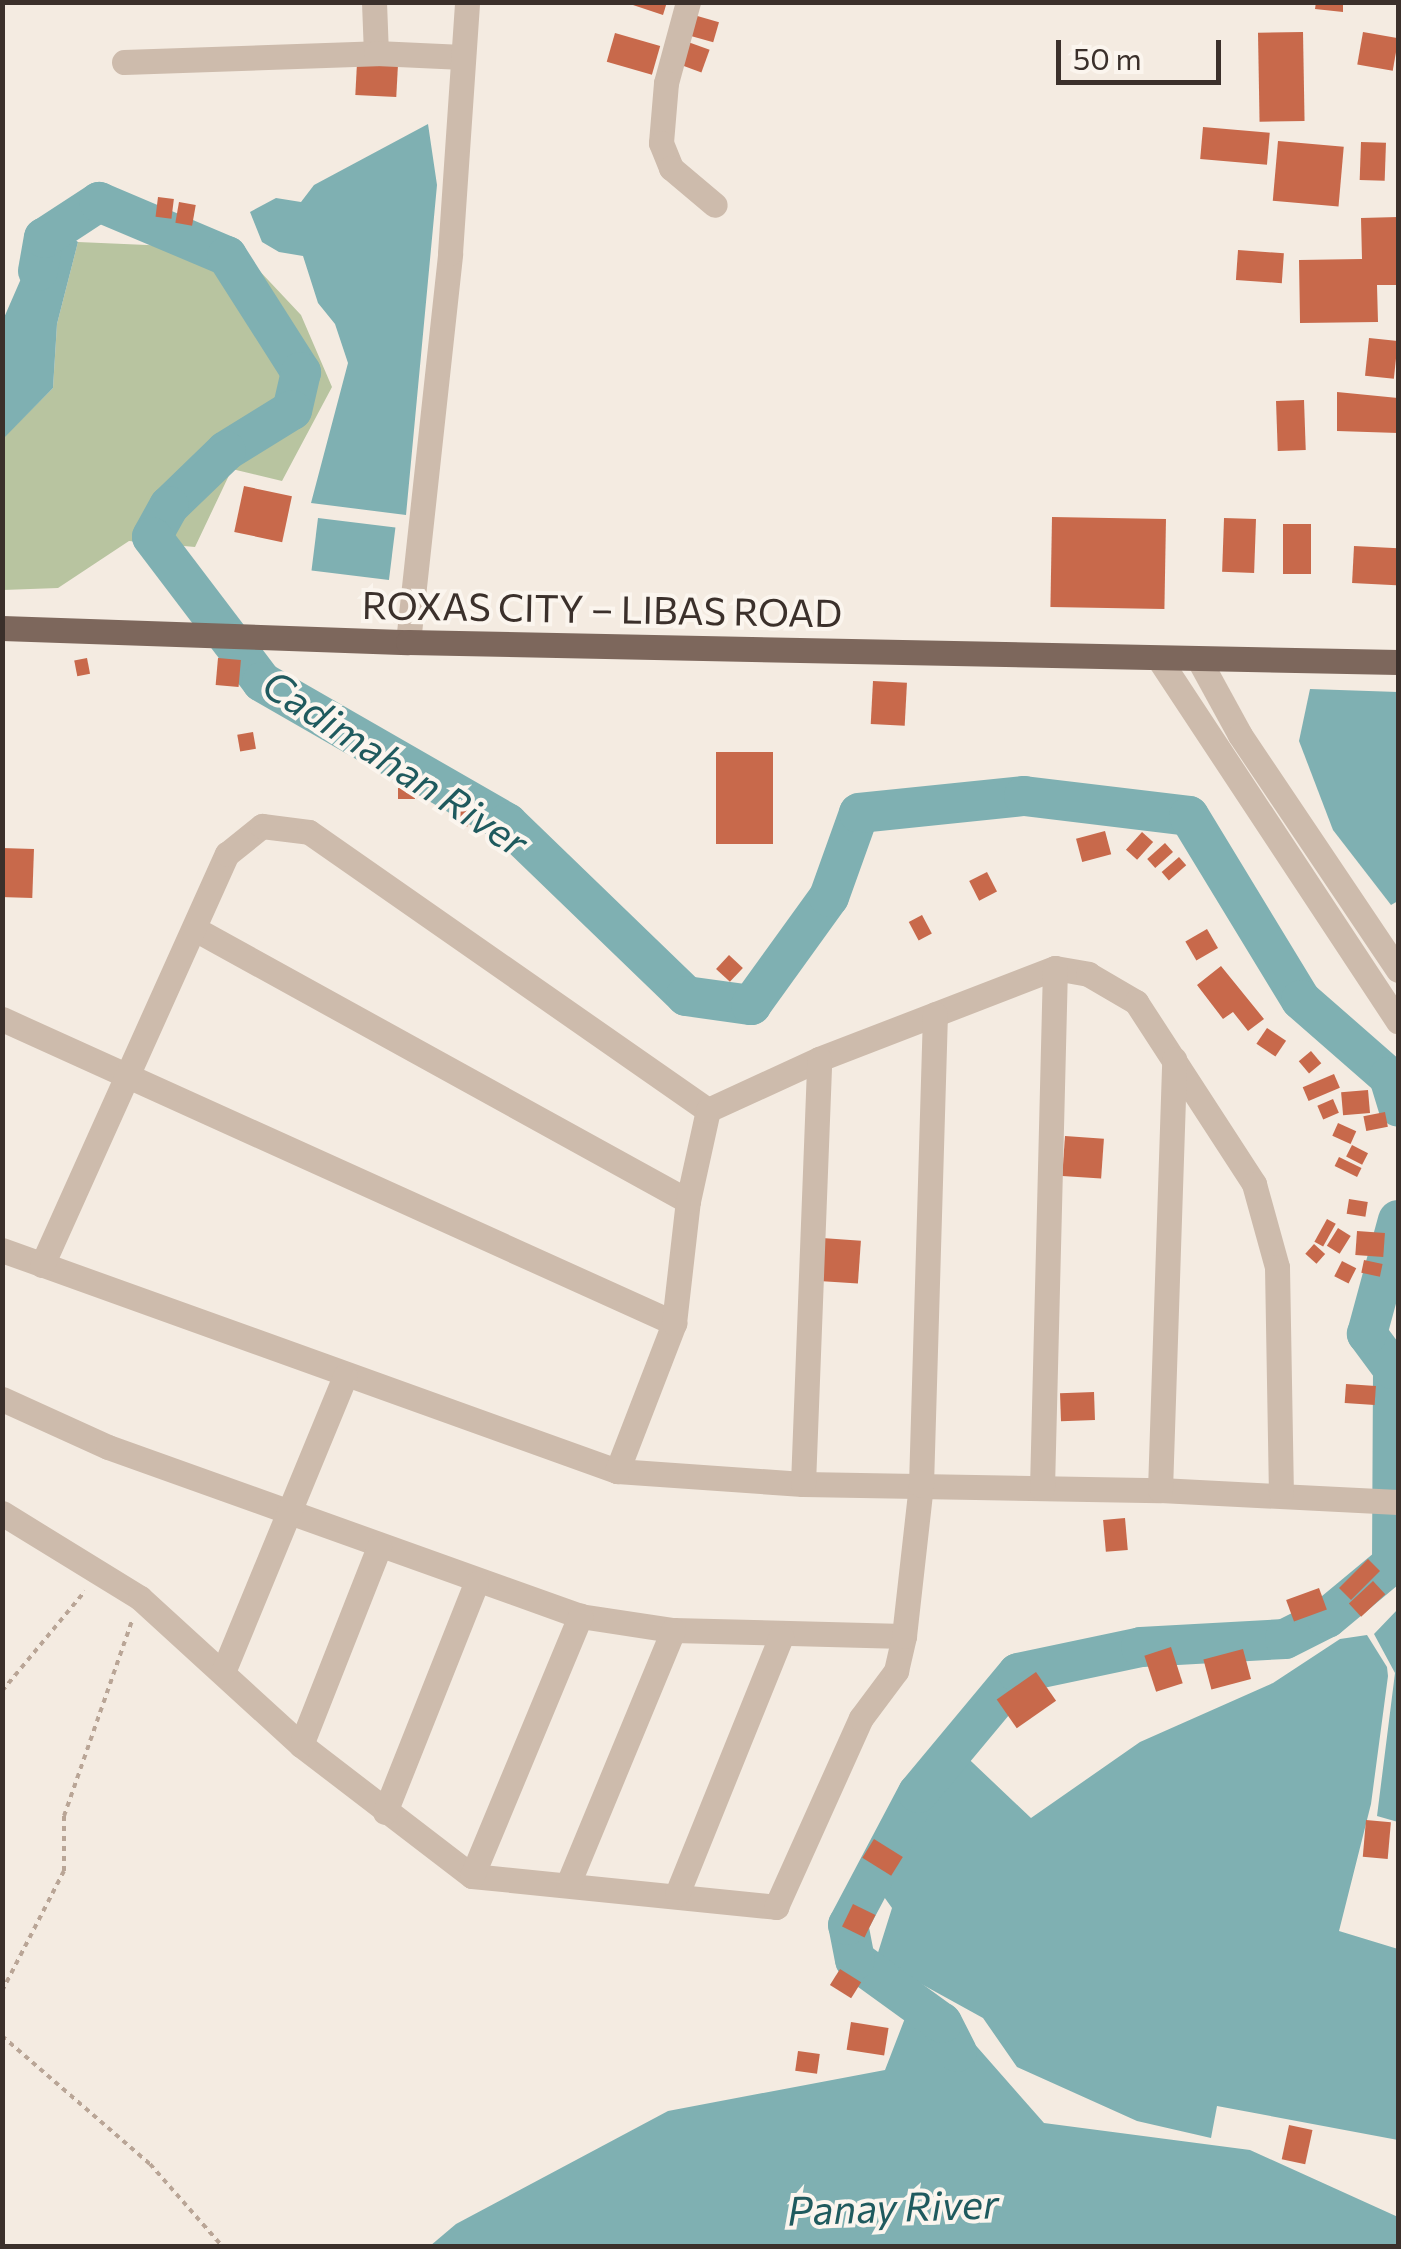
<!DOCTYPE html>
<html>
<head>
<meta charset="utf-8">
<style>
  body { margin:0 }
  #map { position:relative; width:1401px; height:2249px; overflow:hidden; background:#f4ebe1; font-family:Commissioner,sans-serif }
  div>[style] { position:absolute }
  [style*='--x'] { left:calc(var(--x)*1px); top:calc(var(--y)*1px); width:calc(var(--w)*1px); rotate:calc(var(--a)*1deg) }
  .green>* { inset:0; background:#b8c4a0 }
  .water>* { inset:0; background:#7fb0b2; transform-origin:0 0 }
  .river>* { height:40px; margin:-20px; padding:0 20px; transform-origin:20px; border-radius:20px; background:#7fb0b2 }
  .building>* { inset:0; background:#c8694b; transform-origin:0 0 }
  .path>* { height:4px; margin-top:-2px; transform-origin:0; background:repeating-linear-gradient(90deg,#b9a596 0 5px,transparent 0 10px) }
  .minor>* { height:25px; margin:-12.5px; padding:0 12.5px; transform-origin:12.5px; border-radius:12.5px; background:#cdbbac }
  .major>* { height:25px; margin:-12.5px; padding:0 12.5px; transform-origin:12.5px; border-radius:12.5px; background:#7d675c }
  span { translate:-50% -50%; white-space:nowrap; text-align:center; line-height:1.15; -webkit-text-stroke:8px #fbf5ee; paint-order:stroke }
  .street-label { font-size:38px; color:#3b302b }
  .water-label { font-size:40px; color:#1f5a5e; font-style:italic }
  .frame { position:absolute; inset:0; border:5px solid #3b302b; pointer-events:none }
  .scale { position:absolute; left:1056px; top:40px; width:165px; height:45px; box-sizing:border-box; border:5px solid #3b302b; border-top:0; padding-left:12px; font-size:30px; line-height:35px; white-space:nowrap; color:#3b302b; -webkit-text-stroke:8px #fbf5ee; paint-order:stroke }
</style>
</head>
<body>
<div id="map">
  <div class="green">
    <i style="clip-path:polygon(78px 242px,239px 249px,301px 315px,332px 387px,282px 481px,232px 469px,195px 547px,129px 541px,58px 588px,3px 590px,2px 439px,53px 388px,57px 324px)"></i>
  </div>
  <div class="water">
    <i style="clip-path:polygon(428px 124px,437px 185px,406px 515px,311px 503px,348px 363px,335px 324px,318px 303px,303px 256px,279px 252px,262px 242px,250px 212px,276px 198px,301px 202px,314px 185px)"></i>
    <i style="clip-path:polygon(47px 219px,78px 242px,57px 324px,53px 388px,3px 439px,3px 320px)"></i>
    <i style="left:318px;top:518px;width:78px;height:53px;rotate:7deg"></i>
    <i style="clip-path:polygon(1310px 689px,1398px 692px,1398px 901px,1391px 905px,1333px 830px,1299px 741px)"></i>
    <i style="clip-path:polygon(1398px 1609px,1398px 1608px,1398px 1822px,1377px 1816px,1395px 1673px,1374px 1634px)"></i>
    <i style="clip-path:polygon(1367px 1635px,1387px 1667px,1388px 1676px,1371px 1804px,1339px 1931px,1398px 1949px,1398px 2140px,1217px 2106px,1211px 2138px,1137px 2121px,1017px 2067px,983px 2018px,876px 1959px,892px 1908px,877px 1887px,877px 1867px,923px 1786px,954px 1745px,1031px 1818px,1140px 1742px,1273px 1683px,1340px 1639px)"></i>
    <i style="clip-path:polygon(942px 2007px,1044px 2123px,1250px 2150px,1398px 2217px,1398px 2246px,430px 2246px,456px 2224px,668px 2111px,885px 2070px,907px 2013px)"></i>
  </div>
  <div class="river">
    <i style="--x:38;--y:271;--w:34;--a:-80"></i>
    <i style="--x:44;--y:238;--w:66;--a:-33.2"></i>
    <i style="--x:99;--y:202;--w:139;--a:22.9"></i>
    <i style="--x:227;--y:256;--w:138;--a:57.5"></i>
    <i style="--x:301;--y:372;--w:39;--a:103"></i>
    <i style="--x:292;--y:410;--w:78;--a:148.2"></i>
    <i style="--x:226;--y:451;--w:79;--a:136"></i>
    <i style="--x:169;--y:506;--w:35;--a:119"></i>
    <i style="--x:152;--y:537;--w:182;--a:52.8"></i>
    <i style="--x:262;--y:682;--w:283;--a:29.9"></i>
    <i style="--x:507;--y:823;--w:249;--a:44"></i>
    <i style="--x:686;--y:996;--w:66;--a:7.9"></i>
    <i style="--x:751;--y:1005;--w:133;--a:-54.2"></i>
    <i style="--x:829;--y:897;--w:89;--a:-70.3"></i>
    <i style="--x:859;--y:813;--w:166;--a:-5.9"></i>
    <i style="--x:1024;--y:796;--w:166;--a:6.9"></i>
    <i style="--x:1189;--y:816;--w:215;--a:58.7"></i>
    <i style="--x:1301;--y:1000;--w:117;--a:41.2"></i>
    <i style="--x:1389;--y:1077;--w:31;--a:73"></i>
    <i style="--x:957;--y:2052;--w:33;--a:-117"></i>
    <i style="--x:942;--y:2023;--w:107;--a:-144.1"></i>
    <i style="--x:855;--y:1960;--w:36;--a:-101"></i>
    <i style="--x:848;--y:1925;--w:149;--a:-62.1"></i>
    <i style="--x:918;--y:1793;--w:156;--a:-50.2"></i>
    <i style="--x:1018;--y:1673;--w:126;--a:-11.9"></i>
    <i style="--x:1141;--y:1647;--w:144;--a:-3.2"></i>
    <i style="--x:1285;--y:1639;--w:47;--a:-26.6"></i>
    <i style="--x:1327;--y:1618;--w:85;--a:-39.7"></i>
    <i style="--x:1392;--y:1564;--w:195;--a:-89.7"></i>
    <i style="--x:1393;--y:1369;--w:44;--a:-126.6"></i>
    <i style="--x:1367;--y:1334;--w:118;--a:-74.8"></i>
  </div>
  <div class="building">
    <i style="clip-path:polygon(624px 2px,667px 2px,663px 15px)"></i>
    <i style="clip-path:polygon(1316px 2px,1343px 2px,1343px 12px,1315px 9px)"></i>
    <i style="left:694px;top:15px;width:26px;height:21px;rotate:16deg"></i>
    <i style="left:1303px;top:32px;width:89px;height:45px;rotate:89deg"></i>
    <i style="left:1363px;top:32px;width:36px;height:33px;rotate:10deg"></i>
    <i style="left:615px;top:33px;width:47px;height:30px;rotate:16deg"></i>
    <i style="left:688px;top:42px;width:23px;height:24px;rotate:20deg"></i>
    <i style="left:357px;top:63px;width:41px;height:32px;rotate:3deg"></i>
    <i style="left:1203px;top:127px;width:67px;height:32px;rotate:5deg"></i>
    <i style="left:1278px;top:141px;width:66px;height:60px;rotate:5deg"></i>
    <i style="left:1361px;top:142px;width:25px;height:38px;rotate:2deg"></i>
    <i style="left:158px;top:197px;width:16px;height:20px;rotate:7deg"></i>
    <i style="left:179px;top:202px;width:17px;height:21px;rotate:10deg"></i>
    <i style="clip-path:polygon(1398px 217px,1398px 285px,1377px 285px,1378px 322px,1300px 323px,1299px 260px,1362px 259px,1361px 218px)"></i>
    <i style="left:1238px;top:250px;width:46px;height:30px;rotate:4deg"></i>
    <i style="left:1369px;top:338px;width:29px;height:38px;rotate:6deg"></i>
    <i style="clip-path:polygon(1337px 392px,1398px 398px,1398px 433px,1337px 431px)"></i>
    <i style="left:1304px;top:400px;width:50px;height:28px;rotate:88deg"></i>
    <i style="left:244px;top:486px;width:49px;height:47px;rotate:12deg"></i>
    <i style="left:1052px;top:517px;width:114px;height:90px;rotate:1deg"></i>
    <i style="left:1256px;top:519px;width:54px;height:32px;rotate:92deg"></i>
    <i style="left:1283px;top:524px;width:28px;height:50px"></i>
    <i style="left:1354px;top:546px;width:44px;height:37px;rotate:3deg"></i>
    <i style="left:87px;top:658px;width:16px;height:13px;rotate:79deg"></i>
    <i style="left:218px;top:658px;width:23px;height:27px;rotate:5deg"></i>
    <i style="left:873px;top:681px;width:34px;height:43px;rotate:3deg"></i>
    <i style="left:253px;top:732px;width:17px;height:16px;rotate:80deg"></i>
    <i style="left:716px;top:752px;width:57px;height:92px"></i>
    <i style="left:398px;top:788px;width:17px;height:11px"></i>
    <i style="left:460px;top:801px;width:20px;height:18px;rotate:33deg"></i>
    <i style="left:1105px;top:831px;width:24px;height:30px;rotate:75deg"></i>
    <i style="left:1142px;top:832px;width:15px;height:24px;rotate:42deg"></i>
    <i style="left:1165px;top:843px;width:12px;height:24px;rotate:48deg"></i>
    <i style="left:2px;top:848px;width:32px;height:49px;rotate:2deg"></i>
    <i style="left:1179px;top:857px;width:11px;height:23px;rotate:49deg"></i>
    <i style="left:987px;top:872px;width:22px;height:20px;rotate:63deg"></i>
    <i style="left:922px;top:915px;width:21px;height:15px;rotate:62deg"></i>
    <i style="left:1207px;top:929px;width:22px;height:25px;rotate:60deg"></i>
    <i style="left:729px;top:955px;width:19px;height:19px;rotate:43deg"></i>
    <i style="clip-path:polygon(1221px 966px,1264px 1019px,1248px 1031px,1233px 1012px,1223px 1019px,1197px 985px)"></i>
    <i style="left:1267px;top:1028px;width:23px;height:19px;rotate:34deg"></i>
    <i style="left:1311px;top:1051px;width:16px;height:16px;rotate:50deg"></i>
    <i style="left:1334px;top:1074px;width:15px;height:34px;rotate:67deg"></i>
    <i style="left:1368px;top:1090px;width:23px;height:27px;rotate:85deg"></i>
    <i style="left:1333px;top:1099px;width:15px;height:17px;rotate:67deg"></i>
    <i style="left:1385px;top:1112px;width:15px;height:22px;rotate:79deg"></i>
    <i style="left:1338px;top:1123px;width:20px;height:14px;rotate:24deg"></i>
    <i style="left:1065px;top:1136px;width:39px;height:40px;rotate:4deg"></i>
    <i style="left:1352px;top:1145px;width:18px;height:13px;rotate:27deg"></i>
    <i style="left:1339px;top:1157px;width:25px;height:10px;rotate:26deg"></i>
    <i style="left:1349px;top:1199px;width:19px;height:15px;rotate:9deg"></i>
    <i style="left:1327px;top:1219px;width:10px;height:26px;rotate:29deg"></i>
    <i style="left:1338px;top:1228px;width:15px;height:21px;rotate:32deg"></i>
    <i style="left:1357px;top:1231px;width:28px;height:24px;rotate:4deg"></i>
    <i style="left:822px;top:1238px;width:39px;height:43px;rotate:4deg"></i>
    <i style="left:1314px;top:1244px;width:15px;height:13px;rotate:42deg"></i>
    <i style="left:1364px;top:1260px;width:19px;height:13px;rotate:12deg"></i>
    <i style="left:1342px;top:1261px;width:16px;height:17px;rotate:27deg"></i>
    <i style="left:1346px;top:1384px;width:30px;height:19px;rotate:4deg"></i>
    <i style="left:1094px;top:1392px;width:28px;height:34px;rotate:88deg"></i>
    <i style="left:1125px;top:1518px;width:32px;height:22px;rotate:85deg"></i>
    <i style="left:1368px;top:1559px;width:17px;height:41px;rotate:45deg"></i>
    <i style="left:1373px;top:1581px;width:18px;height:33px;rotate:47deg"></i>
    <i style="left:1319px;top:1588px;width:23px;height:35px;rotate:70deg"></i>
    <i style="left:1171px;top:1647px;width:38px;height:28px;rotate:72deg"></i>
    <i style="left:1243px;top:1649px;width:31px;height:41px;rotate:75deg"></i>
    <i style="left:1036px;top:1672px;width:35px;height:48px;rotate:55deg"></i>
    <i style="left:1366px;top:1820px;width:25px;height:37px;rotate:5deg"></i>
    <i style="left:874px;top:1839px;width:34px;height:22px;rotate:32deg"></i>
    <i style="left:853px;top:1904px;width:25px;height:25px;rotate:26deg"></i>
    <i style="left:840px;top:1969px;width:25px;height:19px;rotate:32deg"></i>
    <i style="left:851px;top:2022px;width:38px;height:28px;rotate:9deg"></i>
    <i style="left:798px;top:2051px;width:22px;height:20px;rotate:8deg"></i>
    <i style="left:1289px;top:2125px;width:24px;height:35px;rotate:12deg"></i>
  </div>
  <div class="path">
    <i style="--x:2;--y:1691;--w:130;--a:-50.3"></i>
    <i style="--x:2;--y:1991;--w:135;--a:-62.7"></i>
    <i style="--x:64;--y:1871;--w:55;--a:-90"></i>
    <i style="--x:64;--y:1816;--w:207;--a:-70.8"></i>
    <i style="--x:2;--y:2036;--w:196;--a:40.9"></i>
    <i style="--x:150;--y:2164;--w:109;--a:48.7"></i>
  </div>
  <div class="minor">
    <i style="--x:374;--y:2;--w:51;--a:87.8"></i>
    <i style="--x:688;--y:2;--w:84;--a:105.2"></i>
    <i style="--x:666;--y:83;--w:60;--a:94.8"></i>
    <i style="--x:661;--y:143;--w:27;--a:68"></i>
    <i style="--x:671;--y:168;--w:57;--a:40.1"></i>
    <i style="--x:124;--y:62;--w:252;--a:-2"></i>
    <i style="--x:376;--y:53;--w:87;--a:2.6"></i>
    <i style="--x:408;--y:642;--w:391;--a:-83.8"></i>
    <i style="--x:450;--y:253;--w:252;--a:-86.1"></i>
    <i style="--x:1159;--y:659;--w:434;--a:56.6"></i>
    <i style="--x:1199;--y:660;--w:85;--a:61.3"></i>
    <i style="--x:1240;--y:735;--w:283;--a:56.1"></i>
    <i style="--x:195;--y:929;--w:563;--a:28.89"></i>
    <i style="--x:2;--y:1019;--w:738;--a:24.34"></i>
    <i style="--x:2;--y:1250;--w:654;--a:19.77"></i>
    <i style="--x:617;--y:1471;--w:186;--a:4"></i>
    <i style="--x:803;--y:1484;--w:357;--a:1"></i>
    <i style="--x:1160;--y:1490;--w:238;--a:2.9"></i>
    <i style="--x:42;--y:1265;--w:451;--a:-65.8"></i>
    <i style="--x:227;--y:854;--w:45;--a:-38.7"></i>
    <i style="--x:262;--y:826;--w:47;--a:7.3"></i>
    <i style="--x:309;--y:832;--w:486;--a:34.9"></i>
    <i style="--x:2;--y:1399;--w:116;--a:24.4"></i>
    <i style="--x:108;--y:1447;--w:501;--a:19.7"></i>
    <i style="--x:580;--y:1616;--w:94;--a:8.6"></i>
    <i style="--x:673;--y:1630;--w:231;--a:1.5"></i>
    <i style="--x:617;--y:1471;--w:159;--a:-68.9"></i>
    <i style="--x:674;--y:1323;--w:123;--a:-83.5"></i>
    <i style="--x:688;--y:1201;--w:93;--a:-77.6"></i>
    <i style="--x:708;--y:1110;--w:122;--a:-24.7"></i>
    <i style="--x:819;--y:1059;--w:253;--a:-21.1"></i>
    <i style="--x:1055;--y:968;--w:34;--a:10"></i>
    <i style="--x:1088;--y:974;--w:56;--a:30.3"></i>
    <i style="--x:1136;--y:1002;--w:217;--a:57"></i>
    <i style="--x:1254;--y:1184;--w:86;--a:74.5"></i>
    <i style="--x:1277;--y:1267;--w:227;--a:89"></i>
    <i style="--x:803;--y:1484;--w:425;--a:-87.8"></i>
    <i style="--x:1042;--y:1488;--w:520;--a:-88.57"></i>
    <i style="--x:1160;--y:1490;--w:431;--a:-88.1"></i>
    <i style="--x:2;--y:1513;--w:162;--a:31.6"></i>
    <i style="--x:140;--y:1598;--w:218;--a:42.4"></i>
    <i style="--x:301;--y:1745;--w:215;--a:37.5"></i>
    <i style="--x:472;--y:1876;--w:306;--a:5.8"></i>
    <i style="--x:776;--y:1907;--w:207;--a:-65.8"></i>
    <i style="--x:861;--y:1718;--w:59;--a:-53.3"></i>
    <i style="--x:896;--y:1671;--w:36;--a:-77"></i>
    <i style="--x:904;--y:1636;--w:152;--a:-83.6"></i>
    <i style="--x:921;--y:1485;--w:471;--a:-88.3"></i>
    <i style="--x:223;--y:1672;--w:320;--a:-67.6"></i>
    <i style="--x:301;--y:1745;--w:213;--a:-68.5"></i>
    <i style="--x:385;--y:1812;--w:246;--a:-68.3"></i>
    <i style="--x:472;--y:1876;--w:282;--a:-67.4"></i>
    <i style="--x:568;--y:1884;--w:275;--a:-67.5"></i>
    <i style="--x:677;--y:1894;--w:278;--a:-68"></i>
  </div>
  <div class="major">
    <i style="--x:2;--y:628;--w:406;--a:2"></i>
    <i style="--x:408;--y:642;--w:990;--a:1.16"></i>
  </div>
  <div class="street-label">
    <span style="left:602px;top:608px;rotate:1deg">ROXAS CITY – LIBAS ROAD</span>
  </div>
  <div class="water-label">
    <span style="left:396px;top:762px;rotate:33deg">Cadimahan River</span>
    <span style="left:893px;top:2206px;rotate:-2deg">Panay River</span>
  </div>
  <div class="frame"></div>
  <div class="scale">50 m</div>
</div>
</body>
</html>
